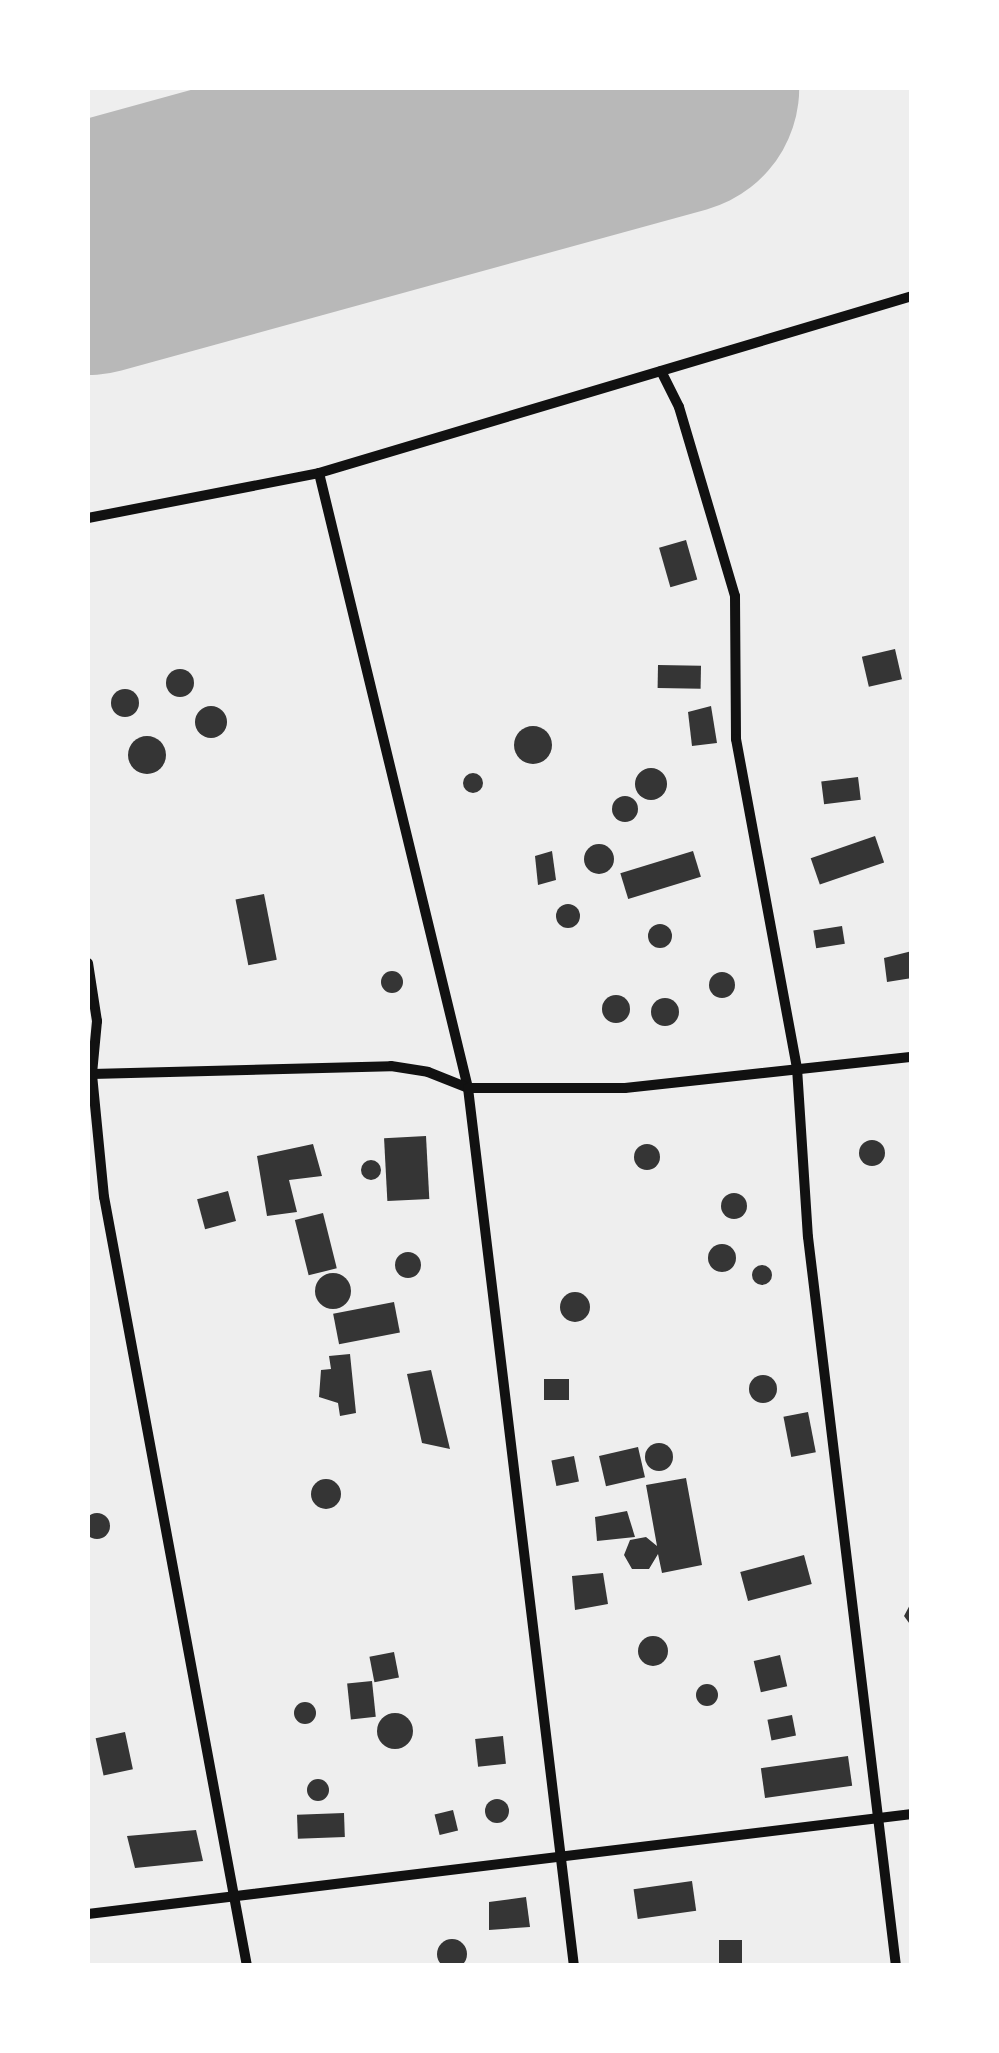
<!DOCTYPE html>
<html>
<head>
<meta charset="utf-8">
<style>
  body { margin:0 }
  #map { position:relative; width:999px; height:2053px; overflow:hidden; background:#fff; font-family:"Varela Round",sans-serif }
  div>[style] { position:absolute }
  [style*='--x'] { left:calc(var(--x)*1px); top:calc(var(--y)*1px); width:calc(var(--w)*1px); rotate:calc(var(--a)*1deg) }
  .green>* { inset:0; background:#eee; transform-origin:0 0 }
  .runway>* { height:252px; margin:-126px; padding:0 126px; transform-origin:126px; border-radius:126px; background:#b8b8b8 }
  .building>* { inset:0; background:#353535; transform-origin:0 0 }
  .round { border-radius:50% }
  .minor>* { height:10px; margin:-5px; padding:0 5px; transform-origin:5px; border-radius:5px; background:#111 }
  span { translate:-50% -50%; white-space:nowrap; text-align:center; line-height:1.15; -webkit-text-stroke:8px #fff; paint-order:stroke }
  .frame { position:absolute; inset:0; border:90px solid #fff; pointer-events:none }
</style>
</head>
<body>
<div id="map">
  <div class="green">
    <i style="left:88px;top:88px;width:823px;height:1877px"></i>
  </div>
  <div class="runway">
    <i style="--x:88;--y:249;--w:607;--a:-15.39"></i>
  </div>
  <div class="building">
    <i style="left:686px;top:540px;width:41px;height:28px;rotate:74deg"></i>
    <i style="left:895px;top:649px;width:31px;height:34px;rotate:77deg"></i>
    <i style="left:658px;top:665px;width:43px;height:23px;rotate:1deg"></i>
    <i class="round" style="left:166px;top:669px;width:28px;height:28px"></i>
    <i class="round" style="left:111px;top:689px;width:28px;height:28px"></i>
    <i class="round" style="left:195px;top:706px;width:32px;height:32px"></i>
    <i style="clip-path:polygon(711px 706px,717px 743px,692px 746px,688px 712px)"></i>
    <i class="round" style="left:514px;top:726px;width:38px;height:38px"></i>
    <i class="round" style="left:128px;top:736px;width:38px;height:38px"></i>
    <i class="round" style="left:635px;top:768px;width:32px;height:32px"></i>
    <i class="round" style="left:463px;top:773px;width:20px;height:20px"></i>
    <i style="left:858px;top:777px;width:23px;height:37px;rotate:83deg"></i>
    <i class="round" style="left:612px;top:796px;width:26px;height:26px"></i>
    <i style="left:875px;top:836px;width:28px;height:68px;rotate:71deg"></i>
    <i class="round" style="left:584px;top:844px;width:30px;height:30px"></i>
    <i style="clip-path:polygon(552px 851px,556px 880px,538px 885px,535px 856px)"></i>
    <i style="left:693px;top:851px;width:27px;height:76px;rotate:73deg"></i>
    <i style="left:264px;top:894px;width:67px;height:29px;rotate:79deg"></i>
    <i class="round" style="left:556px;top:904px;width:24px;height:24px"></i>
    <i class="round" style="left:648px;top:924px;width:24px;height:24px"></i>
    <i style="left:842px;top:926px;width:18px;height:29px;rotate:81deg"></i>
    <i style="clip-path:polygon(912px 951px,912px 978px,887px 982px,884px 958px)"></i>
    <i class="round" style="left:381px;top:971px;width:22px;height:22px"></i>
    <i class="round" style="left:709px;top:972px;width:26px;height:26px"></i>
    <i class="round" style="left:602px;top:995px;width:28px;height:28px"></i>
    <i class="round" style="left:651px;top:998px;width:28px;height:28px"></i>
    <i style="left:426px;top:1136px;width:63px;height:42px;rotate:87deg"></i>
    <i class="round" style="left:859px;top:1140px;width:26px;height:26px"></i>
    <i class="round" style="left:634px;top:1144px;width:26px;height:26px"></i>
    <i style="clip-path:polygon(313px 1144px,322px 1176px,289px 1180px,297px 1212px,267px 1216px,257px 1156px)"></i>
    <i class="round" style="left:361px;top:1160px;width:20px;height:20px"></i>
    <i style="left:228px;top:1191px;width:31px;height:32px;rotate:75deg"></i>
    <i class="round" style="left:721px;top:1193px;width:26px;height:26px"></i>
    <i style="left:323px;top:1213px;width:57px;height:29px;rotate:76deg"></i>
    <i class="round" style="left:708px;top:1244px;width:28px;height:28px"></i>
    <i class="round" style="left:395px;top:1252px;width:26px;height:26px"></i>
    <i class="round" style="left:752px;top:1265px;width:20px;height:20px"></i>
    <i class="round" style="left:315px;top:1273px;width:36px;height:36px"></i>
    <i class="round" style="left:560px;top:1292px;width:30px;height:30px"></i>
    <i style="left:394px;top:1302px;width:31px;height:62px;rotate:79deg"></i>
    <i style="clip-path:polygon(350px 1354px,356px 1413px,340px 1416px,338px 1403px,319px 1397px,321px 1370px,331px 1369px,329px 1356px)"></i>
    <i style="clip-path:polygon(431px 1370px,450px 1449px,422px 1443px,407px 1374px)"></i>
    <i class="round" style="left:749px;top:1375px;width:28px;height:28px"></i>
    <i style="left:569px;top:1379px;width:21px;height:25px;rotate:90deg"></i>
    <i style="left:808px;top:1412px;width:41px;height:25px;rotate:79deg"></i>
    <i class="round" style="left:645px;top:1443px;width:28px;height:28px"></i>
    <i style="left:638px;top:1447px;width:31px;height:40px;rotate:77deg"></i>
    <i style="left:574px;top:1456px;width:26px;height:23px;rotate:79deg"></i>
    <i style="clip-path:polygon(686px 1478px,702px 1565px,662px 1573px,658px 1554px,649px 1569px,632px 1569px,624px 1555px,630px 1540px,646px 1537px,657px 1546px,646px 1485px)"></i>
    <i class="round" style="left:311px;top:1479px;width:30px;height:30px"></i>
    <i style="clip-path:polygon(627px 1511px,635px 1537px,597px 1541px,595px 1517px)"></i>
    <i class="round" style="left:84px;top:1513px;width:26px;height:26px"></i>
    <i style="left:804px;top:1555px;width:30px;height:66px;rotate:75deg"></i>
    <i style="clip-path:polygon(603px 1573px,608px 1604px,575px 1610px,572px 1576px)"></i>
    <i style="clip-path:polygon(912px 1601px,912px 1627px,904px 1616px)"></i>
    <i class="round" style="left:638px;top:1636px;width:30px;height:30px"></i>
    <i style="left:394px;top:1652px;width:26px;height:25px;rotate:79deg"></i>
    <i style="left:780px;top:1655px;width:32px;height:27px;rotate:77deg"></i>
    <i style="left:372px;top:1681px;width:36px;height:25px;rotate:84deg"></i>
    <i class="round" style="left:696px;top:1684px;width:22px;height:22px"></i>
    <i class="round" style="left:294px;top:1702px;width:22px;height:22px"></i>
    <i class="round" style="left:377px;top:1713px;width:36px;height:36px"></i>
    <i style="left:792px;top:1715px;width:21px;height:25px;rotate:79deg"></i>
    <i style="left:125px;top:1732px;width:38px;height:30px;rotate:78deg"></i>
    <i style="left:503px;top:1736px;width:28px;height:28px;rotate:84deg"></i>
    <i style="left:848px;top:1756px;width:30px;height:88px;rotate:82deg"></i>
    <i class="round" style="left:307px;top:1779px;width:22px;height:22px"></i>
    <i class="round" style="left:485px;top:1799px;width:24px;height:24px"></i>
    <i style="left:453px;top:1810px;width:21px;height:19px;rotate:76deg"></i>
    <i style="left:344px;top:1813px;width:24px;height:47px;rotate:88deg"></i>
    <i style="clip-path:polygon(196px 1830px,203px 1861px,135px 1868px,127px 1836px)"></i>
    <i style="left:692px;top:1881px;width:30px;height:59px;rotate:82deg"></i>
    <i style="clip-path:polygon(526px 1897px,530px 1927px,489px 1930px,489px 1902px)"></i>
    <i class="round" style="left:437px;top:1939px;width:30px;height:30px"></i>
    <i style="left:719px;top:1940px;width:23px;height:24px"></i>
  </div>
  <div class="minor">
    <i style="--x:661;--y:371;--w:40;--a:63.4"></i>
    <i style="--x:679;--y:407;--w:197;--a:73.5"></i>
    <i style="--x:735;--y:596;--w:143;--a:89.6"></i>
    <i style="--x:736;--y:739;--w:335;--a:79.5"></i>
    <i style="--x:797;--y:1068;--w:169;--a:86.3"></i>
    <i style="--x:808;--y:1237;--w:734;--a:83.12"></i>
    <i style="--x:319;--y:473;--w:633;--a:76.38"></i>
    <i style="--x:468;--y:1088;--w:884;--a:83.12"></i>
    <i style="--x:88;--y:518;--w:235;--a:-11"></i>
    <i style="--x:319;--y:473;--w:619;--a:-16.62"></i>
    <i style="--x:88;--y:963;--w:59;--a:81.2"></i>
    <i style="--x:97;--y:1021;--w:53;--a:95.4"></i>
    <i style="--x:92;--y:1074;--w:4;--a:180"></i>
    <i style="--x:88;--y:1914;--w:830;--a:-6.92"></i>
    <i style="--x:247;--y:1966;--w:782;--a:-100.53"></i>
    <i style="--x:104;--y:1197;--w:124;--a:-95.6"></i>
    <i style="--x:92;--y:1074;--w:299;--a:-1.5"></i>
    <i style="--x:391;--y:1066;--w:37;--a:9"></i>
    <i style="--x:428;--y:1072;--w:43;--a:21.8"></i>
    <i style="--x:468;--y:1088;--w:157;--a:0"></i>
    <i style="--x:625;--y:1088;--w:289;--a:-6.2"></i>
  </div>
  <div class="frame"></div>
</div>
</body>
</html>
